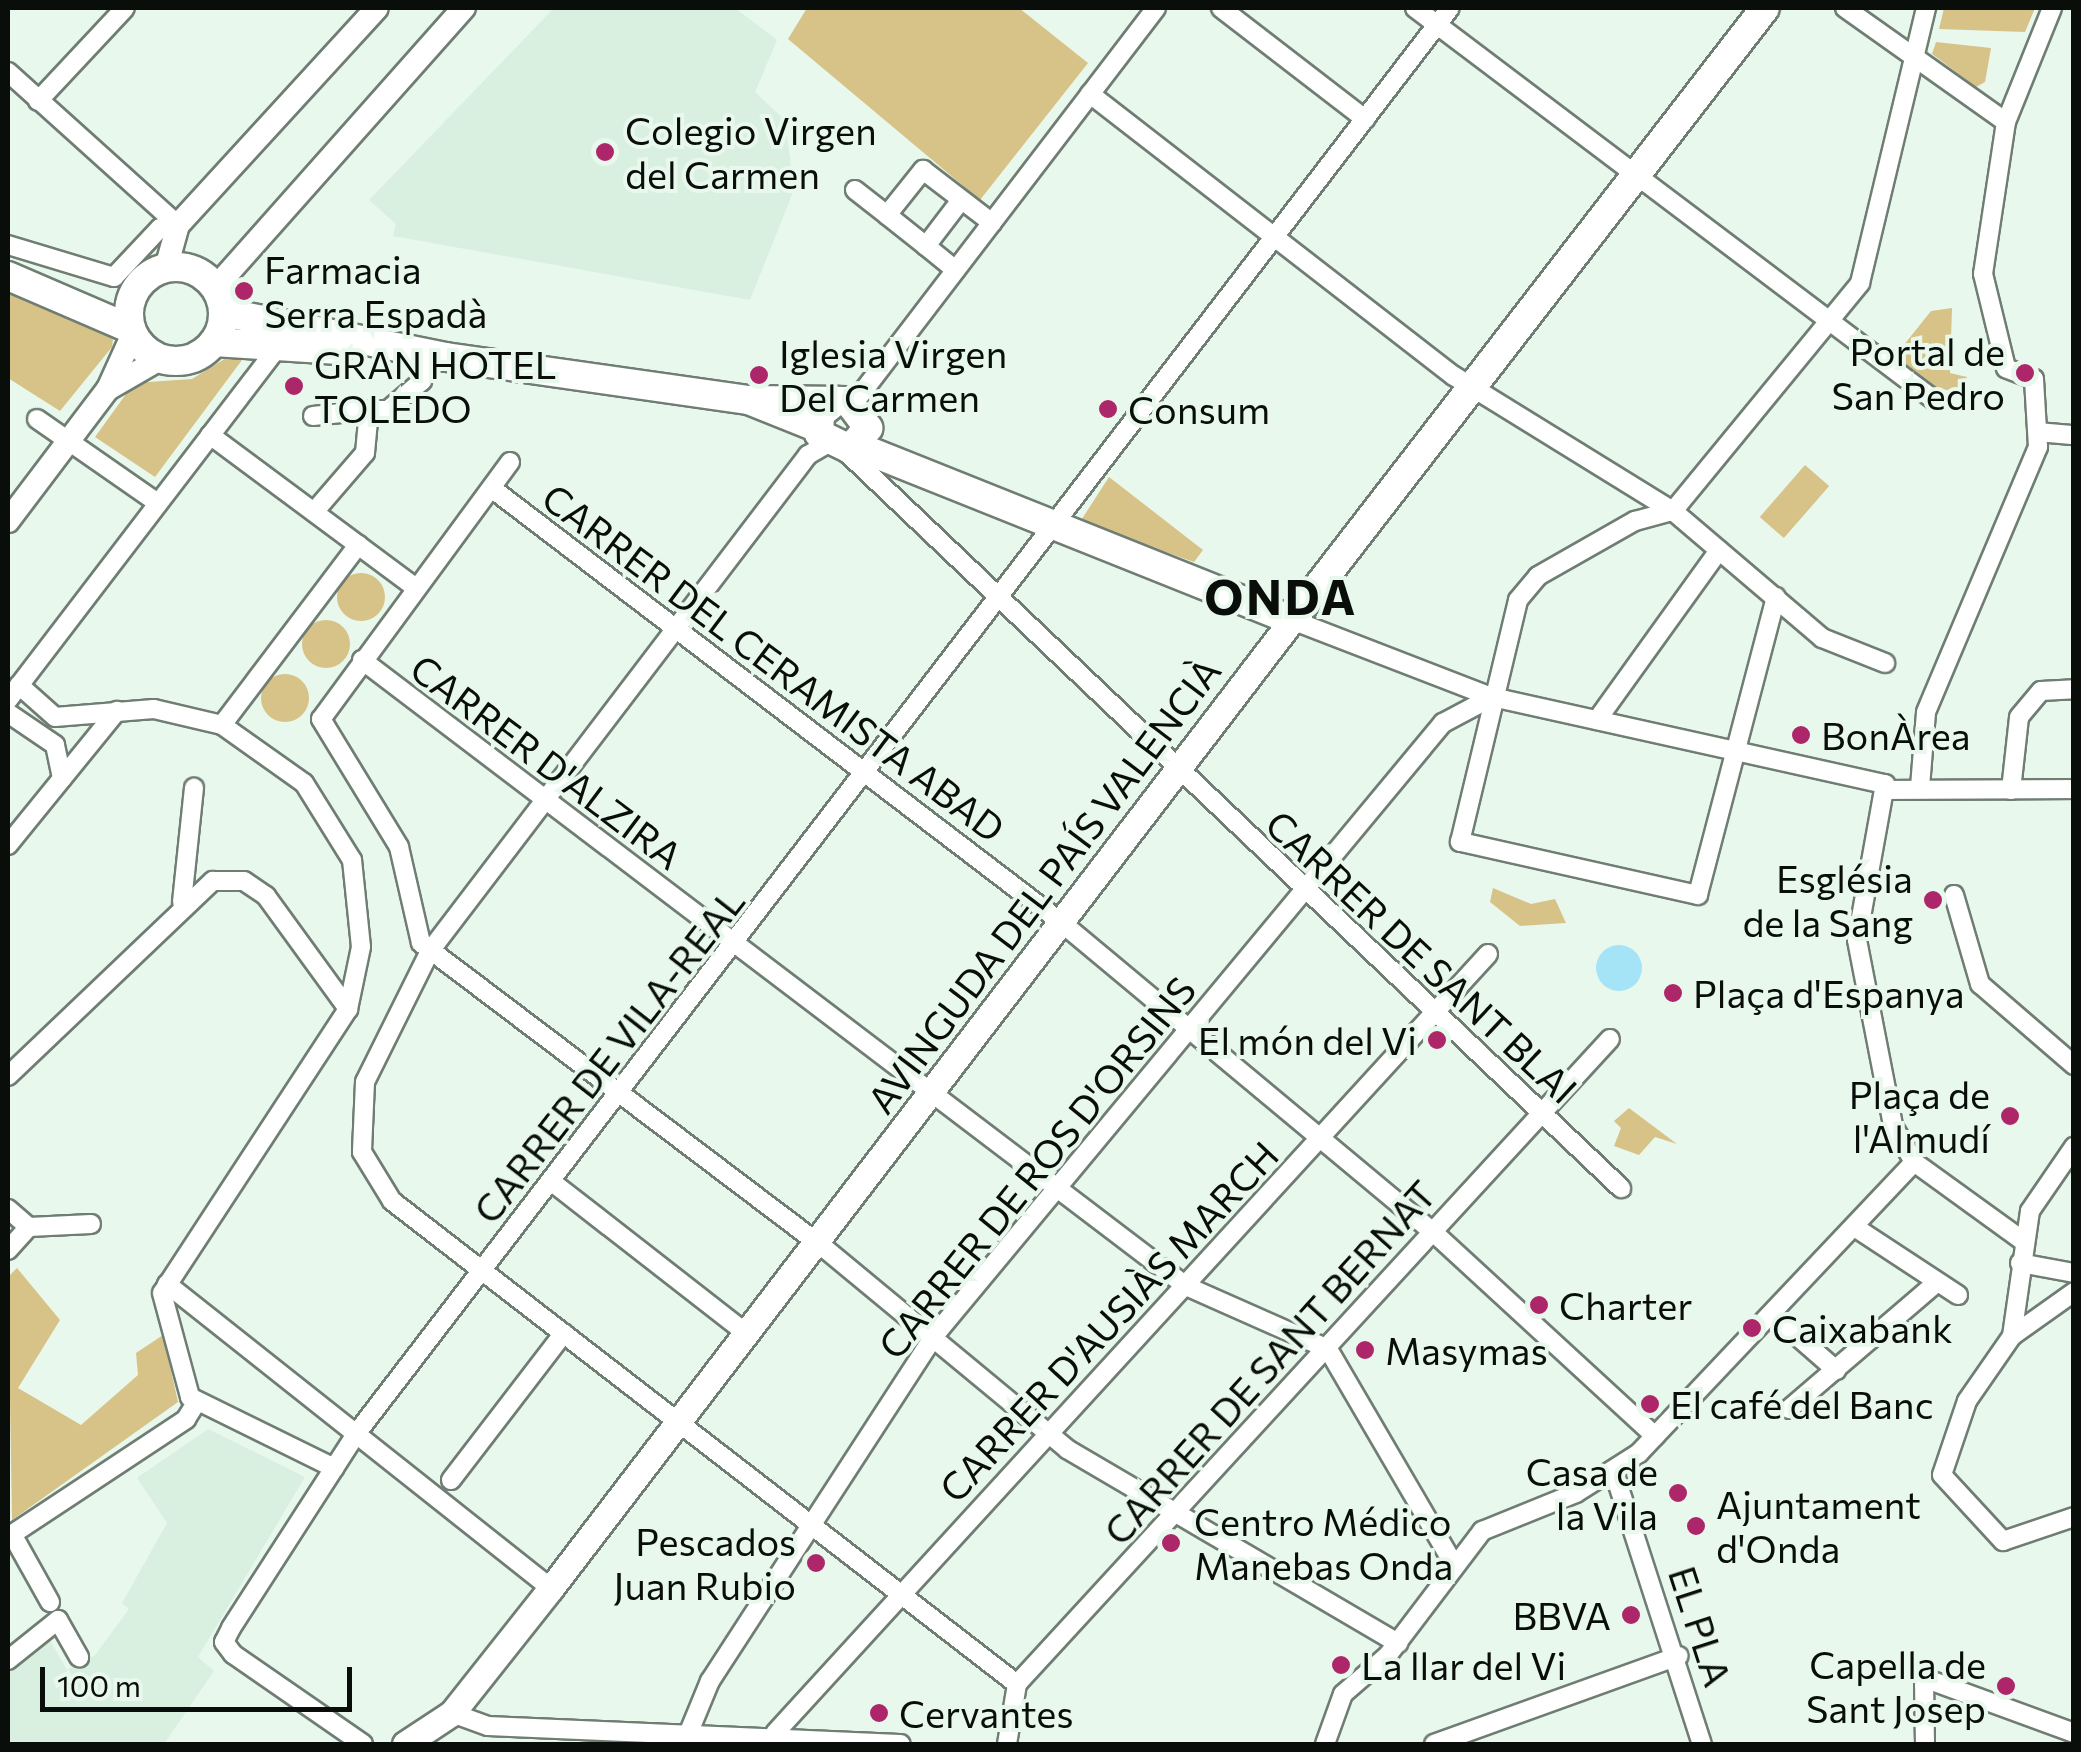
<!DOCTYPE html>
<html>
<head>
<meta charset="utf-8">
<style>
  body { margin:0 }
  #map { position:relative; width:2081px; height:1752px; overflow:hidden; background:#e9f8ed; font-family:Commissioner,sans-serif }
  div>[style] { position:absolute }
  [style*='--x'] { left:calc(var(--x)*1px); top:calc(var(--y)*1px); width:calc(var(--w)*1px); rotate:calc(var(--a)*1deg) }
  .built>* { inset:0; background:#d9efdf }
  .green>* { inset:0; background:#d7c288; transform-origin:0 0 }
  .round { border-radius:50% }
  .water>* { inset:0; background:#a5e4f7 }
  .roads { filter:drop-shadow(2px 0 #6f7d73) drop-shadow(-2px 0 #6f7d73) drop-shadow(0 2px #6f7d73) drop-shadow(0 -2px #6f7d73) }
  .minor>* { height:18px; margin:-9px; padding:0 9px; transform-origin:9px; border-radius:9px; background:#fff }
  .tertiary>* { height:22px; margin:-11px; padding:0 11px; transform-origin:11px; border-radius:11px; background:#fff }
  .secondary>* { height:25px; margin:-12.5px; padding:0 12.5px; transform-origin:12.5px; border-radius:12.5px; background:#fff }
  .primary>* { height:28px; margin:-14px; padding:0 14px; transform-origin:14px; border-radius:14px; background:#fff }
  .primary>.ring { margin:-14px; padding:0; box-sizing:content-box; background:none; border:28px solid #fff; border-radius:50% }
  .dots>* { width:28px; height:28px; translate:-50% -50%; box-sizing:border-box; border:5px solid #e9f8ed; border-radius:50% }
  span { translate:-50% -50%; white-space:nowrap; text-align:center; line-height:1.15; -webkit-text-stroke:8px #e9f8ed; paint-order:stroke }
  .poi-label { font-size:38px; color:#090e0a }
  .left { translate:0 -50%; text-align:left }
  .right { translate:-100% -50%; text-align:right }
  .street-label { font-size:38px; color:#090e0a }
  .district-label { font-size:48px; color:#090e0a; font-weight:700; letter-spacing:2.5px }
  .frame { position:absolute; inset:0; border:10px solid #090e0a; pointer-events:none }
  .scale { position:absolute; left:40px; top:1667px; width:312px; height:45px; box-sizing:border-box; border:5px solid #090e0a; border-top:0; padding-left:12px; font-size:30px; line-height:35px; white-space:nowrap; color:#090e0a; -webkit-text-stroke:8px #e9f8ed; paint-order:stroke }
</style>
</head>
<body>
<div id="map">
  <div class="built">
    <i style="clip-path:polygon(554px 8px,735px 8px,777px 40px,755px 92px,785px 120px,794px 190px,750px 300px,393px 236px,396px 224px,369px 200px)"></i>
    <i style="clip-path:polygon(208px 1429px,305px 1477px,198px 1657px,214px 1671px,164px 1744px,8px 1744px,8px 1674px,50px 1640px,67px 1670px,95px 1655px,129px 1609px,122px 1603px,167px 1523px,137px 1478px)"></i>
  </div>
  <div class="green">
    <i style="clip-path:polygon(807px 8px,1019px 8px,1088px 63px,980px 200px,788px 39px)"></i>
    <i style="clip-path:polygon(1944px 8px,2035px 8px,2025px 32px,1939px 29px)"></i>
    <i style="clip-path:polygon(1936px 42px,1991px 48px,1985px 82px,1976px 87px,1932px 54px)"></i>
    <i style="clip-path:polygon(8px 289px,114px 331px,112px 347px,60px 411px,8px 378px)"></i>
    <i style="clip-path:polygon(1952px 308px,1950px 373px,1967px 377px,1964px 393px,1936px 388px,1895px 356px,1931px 311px)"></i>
    <i style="clip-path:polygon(231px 355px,242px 360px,155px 477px,95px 437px,134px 383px,192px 379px)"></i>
    <i style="left:1805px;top:465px;width:32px;height:69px;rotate:41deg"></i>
    <i style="clip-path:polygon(1109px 477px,1203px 550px,1194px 562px,1080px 522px)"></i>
    <i class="round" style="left:337px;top:573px;width:48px;height:48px"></i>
    <i class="round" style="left:302px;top:620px;width:48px;height:48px"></i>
    <i class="round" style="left:261px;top:674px;width:48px;height:48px"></i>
    <i style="clip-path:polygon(1493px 888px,1531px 904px,1555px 899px,1566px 923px,1520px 926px,1490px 902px)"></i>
    <i style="clip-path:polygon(1629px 1108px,1677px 1144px,1655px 1137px,1639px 1155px,1614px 1146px,1621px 1128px,1614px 1121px)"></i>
    <i style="clip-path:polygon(17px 1268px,60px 1320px,18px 1388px,81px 1425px,138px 1375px,136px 1353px,163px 1335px,178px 1402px,12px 1520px,8px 1277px)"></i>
  </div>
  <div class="water">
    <i class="round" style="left:1596px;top:945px;width:46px;height:46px"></i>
  </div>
  <div class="roads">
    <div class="minor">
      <i style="--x:1221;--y:8;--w:182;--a:37.6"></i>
      <i style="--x:1415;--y:8;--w:654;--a:37.05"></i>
      <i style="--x:1845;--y:8;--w:197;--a:35.3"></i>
      <i style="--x:8;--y:72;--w:229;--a:42"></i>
      <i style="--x:1090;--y:94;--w:460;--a:37.8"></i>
      <i style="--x:1454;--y:376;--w:257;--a:31.7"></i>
      <i style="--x:1673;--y:511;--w:196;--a:40.4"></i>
      <i style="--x:1822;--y:638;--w:68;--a:21.6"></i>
      <i style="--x:38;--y:101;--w:127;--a:-46.9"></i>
      <i style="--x:855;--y:190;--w:41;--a:38"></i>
      <i style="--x:961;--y:200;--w:58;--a:127.3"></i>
      <i style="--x:926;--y:246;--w:50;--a:-141.5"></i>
      <i style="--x:887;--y:215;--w:58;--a:-51.3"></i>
      <i style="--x:923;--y:170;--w:87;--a:37.5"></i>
      <i style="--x:8;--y:245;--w:111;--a:16.8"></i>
      <i style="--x:114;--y:277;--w:67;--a:-46.8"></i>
      <i style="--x:160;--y:228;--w:18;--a:-9"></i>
      <i style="--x:926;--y:246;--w:38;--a:39"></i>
      <i style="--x:854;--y:403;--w:497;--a:-52.6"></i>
      <i style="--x:313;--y:416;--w:56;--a:-6.1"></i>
      <i style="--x:37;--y:419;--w:147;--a:34.8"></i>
      <i style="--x:2038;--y:432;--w:36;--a:5"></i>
      <i style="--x:210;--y:435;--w:257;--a:36.6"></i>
      <i style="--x:827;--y:444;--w:22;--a:150"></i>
      <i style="--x:808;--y:455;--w:624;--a:127.31"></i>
      <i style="--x:430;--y:951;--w:146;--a:116.4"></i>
      <i style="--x:365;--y:1082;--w:70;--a:92.5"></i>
      <i style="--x:362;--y:1152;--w:57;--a:58.5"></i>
      <i style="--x:392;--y:1201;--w:790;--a:37.7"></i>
      <i style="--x:844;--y:450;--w:1072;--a:43.53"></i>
      <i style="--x:510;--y:462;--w:319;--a:126.3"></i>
      <i style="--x:321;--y:719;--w:150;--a:58.6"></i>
      <i style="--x:399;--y:847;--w:98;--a:77.1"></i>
      <i style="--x:421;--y:943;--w:496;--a:37.1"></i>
      <i style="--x:817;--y:1242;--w:325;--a:39.6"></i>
      <i style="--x:1067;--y:1449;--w:384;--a:30.4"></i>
      <i style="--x:494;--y:490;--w:714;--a:37.32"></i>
      <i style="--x:1062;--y:923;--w:481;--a:39.8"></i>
      <i style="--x:1432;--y:1231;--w:303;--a:42.6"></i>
      <i style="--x:314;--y:512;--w:78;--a:-49.2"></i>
      <i style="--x:365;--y:453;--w:43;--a:-84.7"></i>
      <i style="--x:369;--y:410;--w:19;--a:0"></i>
      <i style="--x:388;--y:410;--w:45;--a:-40.5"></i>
      <i style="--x:422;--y:381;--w:25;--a:-83"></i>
      <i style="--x:1776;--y:597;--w:308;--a:104.7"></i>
      <i style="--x:1698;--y:895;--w:244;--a:-167.4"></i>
      <i style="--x:1460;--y:842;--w:249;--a:-76.5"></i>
      <i style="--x:1518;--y:600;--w:31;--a:-50"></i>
      <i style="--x:1538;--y:576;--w:112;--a:-29.6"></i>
      <i style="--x:1635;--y:521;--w:39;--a:-15"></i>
      <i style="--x:1673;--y:511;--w:295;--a:-50.6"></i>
      <i style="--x:1860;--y:283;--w:283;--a:-76.5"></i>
      <i style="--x:1292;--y:620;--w:214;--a:21.1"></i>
      <i style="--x:1492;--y:697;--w:403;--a:12.5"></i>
      <i style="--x:1885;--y:784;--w:158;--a:100.2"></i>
      <i style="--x:1857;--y:940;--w:189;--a:79"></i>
      <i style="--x:1893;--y:1126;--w:42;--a:59.7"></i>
      <i style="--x:1914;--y:1162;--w:135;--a:35.9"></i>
      <i style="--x:362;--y:660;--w:1035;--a:37.22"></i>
      <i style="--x:1186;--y:1286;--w:155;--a:23.9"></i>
      <i style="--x:1328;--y:1349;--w:251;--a:59.7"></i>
      <i style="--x:19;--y:685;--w:48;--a:41.6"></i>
      <i style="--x:55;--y:717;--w:99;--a:-4.6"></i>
      <i style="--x:154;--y:709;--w:70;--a:13.2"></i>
      <i style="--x:222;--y:725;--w:100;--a:35.3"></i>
      <i style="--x:304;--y:783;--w:91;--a:58.1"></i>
      <i style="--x:352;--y:860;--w:87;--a:84.1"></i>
      <i style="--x:361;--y:947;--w:63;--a:101.8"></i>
      <i style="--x:348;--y:1009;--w:339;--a:123.2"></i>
      <i style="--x:162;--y:1293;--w:108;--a:74.9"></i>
      <i style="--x:190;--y:1397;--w:161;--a:26.2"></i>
      <i style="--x:8;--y:700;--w:444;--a:-52.6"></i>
      <i style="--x:8;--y:713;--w:57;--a:34.2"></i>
      <i style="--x:55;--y:745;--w:34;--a:78"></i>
      <i style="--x:1597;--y:720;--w:209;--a:-54.3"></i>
      <i style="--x:222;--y:725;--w:226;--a:-52.9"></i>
      <i style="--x:1920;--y:787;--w:75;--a:-85.4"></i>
      <i style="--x:1926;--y:712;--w:288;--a:-67.1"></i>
      <i style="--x:2038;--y:447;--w:68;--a:-93.4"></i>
      <i style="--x:2034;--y:379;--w:30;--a:-159"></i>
      <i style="--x:2006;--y:368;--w:97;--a:-103.7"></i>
      <i style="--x:1983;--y:274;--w:154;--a:-81.4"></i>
      <i style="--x:2006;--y:122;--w:123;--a:-68"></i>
      <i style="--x:1888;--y:790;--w:186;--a:-0.3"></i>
      <i style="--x:2011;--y:790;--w:73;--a:-83.7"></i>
      <i style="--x:2019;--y:717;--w:34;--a:-50"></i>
      <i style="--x:2041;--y:691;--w:33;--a:-3"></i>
      <i style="--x:8;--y:845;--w:173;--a:-50.9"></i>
      <i style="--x:1954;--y:895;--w:93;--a:73.7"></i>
      <i style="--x:1980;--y:984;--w:124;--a:40.8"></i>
      <i style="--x:182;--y:902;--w:115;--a:-84"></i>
      <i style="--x:8;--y:1076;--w:283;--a:-43.6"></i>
      <i style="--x:213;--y:881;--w:31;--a:0"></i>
      <i style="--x:244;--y:881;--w:27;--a:34"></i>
      <i style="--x:266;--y:896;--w:140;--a:54"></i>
      <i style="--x:552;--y:1182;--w:247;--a:37.9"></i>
      <i style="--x:8;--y:1209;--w:28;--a:41"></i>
      <i style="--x:1856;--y:1228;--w:122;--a:33.3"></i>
      <i style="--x:8;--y:1250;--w:31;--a:-48"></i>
      <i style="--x:29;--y:1227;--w:62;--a:-2.8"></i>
      <i style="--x:2020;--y:1263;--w:55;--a:10.5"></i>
      <i style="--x:167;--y:1284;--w:490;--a:38.4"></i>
      <i style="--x:2074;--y:1292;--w:76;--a:144.6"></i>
      <i style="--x:2012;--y:1336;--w:79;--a:124.7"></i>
      <i style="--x:1967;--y:1401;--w:78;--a:108.7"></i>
      <i style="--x:1942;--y:1475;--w:90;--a:47.3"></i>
      <i style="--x:2003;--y:1541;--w:75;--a:-18.7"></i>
      <i style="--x:1773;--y:1315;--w:84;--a:41.1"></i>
      <i style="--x:2012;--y:1336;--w:126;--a:-81.8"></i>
      <i style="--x:2030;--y:1211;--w:78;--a:-55.5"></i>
      <i style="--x:1789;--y:1409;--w:192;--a:-40.6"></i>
      <i style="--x:1614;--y:1472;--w:286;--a:72.1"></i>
      <i style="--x:451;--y:1480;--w:185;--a:-52.5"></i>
      <i style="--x:12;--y:1534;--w:78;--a:60.8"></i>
      <i style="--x:8;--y:1537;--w:214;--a:-33.5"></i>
      <i style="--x:186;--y:1419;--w:19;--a:-58"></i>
      <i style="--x:8;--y:1660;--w:64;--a:-38.7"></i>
      <i style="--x:58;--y:1620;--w:43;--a:60.4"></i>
      <i style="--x:452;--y:1713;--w:38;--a:20"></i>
      <i style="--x:488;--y:1726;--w:413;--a:2.5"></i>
      <i style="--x:775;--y:1733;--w:1056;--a:-47.53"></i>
      <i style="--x:363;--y:1744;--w:158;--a:-145.3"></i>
      <i style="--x:233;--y:1654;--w:15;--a:-127"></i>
      <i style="--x:224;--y:1642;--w:16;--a:-63"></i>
      <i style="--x:231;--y:1628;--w:231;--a:-57.2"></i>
      <i style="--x:356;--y:1434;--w:1797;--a:-52.51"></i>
      <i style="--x:684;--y:1744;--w:68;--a:-67.6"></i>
      <i style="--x:710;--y:1681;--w:411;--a:-57"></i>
      <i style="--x:934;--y:1336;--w:797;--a:-50.3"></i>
      <i style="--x:1443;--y:723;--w:55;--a:-28"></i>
      <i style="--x:1007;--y:1744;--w:61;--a:-80.5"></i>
      <i style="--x:1017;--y:1684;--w:876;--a:-47.41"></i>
      <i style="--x:1325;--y:1744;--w:53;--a:-70.2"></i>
      <i style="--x:1343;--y:1694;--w:60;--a:-40.9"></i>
      <i style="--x:1388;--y:1655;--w:156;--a:-52.8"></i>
      <i style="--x:1482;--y:1531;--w:101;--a:-22"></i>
      <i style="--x:1576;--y:1493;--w:75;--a:-32.4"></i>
      <i style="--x:1639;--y:1453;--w:400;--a:-46.6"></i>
      <i style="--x:1434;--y:1744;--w:260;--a:-19.8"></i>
      <i style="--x:1925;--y:1744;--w:66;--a:-90.9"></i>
      <i style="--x:1924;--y:1678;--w:160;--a:20.1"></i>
    </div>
    <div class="tertiary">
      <i style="--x:166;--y:268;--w:45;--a:-74.4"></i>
      <i style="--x:178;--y:225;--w:294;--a:-47.5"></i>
      <i style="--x:215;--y:288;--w:375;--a:-48.4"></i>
      <i style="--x:108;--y:389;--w:60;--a:-30"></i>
      <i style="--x:8;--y:521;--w:166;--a:-52.9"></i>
      <i style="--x:108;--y:389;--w:60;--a:-65.6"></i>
    </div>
    <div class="secondary">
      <i style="--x:405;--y:1744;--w:56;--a:-33.4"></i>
      <i style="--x:452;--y:1713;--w:159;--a:-51.6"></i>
      <i style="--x:551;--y:1588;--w:1219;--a:-52.57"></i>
    </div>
    <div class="primary">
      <i class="ring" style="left:129px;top:267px;width:66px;height:66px"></i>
      <i style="--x:8;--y:276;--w:134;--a:23.3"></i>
      <i style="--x:223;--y:312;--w:227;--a:11.4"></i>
      <i style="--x:446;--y:357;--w:306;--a:8.1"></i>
      <i style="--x:749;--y:400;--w:99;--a:0.6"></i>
      <i style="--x:848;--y:401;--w:34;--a:53"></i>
      <i style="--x:868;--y:428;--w:28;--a:131"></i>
      <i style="--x:850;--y:449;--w:34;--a:-154"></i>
      <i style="--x:819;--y:434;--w:20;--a:-87"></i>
      <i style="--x:820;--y:414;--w:21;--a:-39"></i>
      <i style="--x:214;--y:342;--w:125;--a:3.7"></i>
      <i style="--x:751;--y:401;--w:72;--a:21.9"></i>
      <i style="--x:856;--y:446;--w:469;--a:21.8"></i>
      <i style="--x:1292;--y:620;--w:773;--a:-52.3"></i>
    </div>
  </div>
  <div class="dots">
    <i style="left:605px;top:152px;background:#ae266a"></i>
    <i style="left:244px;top:291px;background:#ae266a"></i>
    <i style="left:2025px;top:373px;background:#ae266a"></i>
    <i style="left:759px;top:375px;background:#ae266a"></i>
    <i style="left:294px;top:386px;background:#ae266a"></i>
    <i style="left:1108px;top:409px;background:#ae266a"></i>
    <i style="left:1801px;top:735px;background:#ae266a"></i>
    <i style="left:1933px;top:900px;background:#ae266a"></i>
    <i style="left:1673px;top:993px;background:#ae266a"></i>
    <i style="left:1437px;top:1040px;background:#ae266a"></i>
    <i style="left:2010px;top:1116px;background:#ae266a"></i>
    <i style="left:1539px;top:1305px;background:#ae266a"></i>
    <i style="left:1752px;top:1328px;background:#ae266a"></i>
    <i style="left:1365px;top:1350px;background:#ae266a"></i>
    <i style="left:1650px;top:1404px;background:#ae266a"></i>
    <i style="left:1678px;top:1493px;background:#ae266a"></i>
    <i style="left:1696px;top:1526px;background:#ae266a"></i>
    <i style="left:1171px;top:1543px;background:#ae266a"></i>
    <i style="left:816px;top:1563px;background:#ae266a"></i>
    <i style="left:1631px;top:1615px;background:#ae266a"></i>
    <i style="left:1341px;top:1665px;background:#ae266a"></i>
    <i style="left:2006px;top:1686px;background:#ae266a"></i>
    <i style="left:879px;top:1713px;background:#ae266a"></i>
  </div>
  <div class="poi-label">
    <span class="left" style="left:625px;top:152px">Colegio Virgen<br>del Carmen</span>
    <span class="left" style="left:264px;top:291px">Farmacia<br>Serra Espadà</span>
    <span class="right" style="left:2005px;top:373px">Portal de<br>San Pedro</span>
    <span class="left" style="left:779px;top:375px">Iglesia Virgen<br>Del Carmen</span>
    <span class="left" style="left:314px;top:386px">GRAN HOTEL<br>TOLEDO</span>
    <span class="left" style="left:1128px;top:409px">Consum</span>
    <span class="left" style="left:1821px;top:735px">BonÀrea</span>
    <span class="right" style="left:1913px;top:900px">Església<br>de la Sang</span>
    <span class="left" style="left:1693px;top:993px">Plaça d'Espanya</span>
    <span class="right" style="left:1417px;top:1040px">El món del Vi</span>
    <span class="right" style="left:1990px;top:1116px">Plaça de<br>l'Almudí</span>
    <span class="left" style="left:1559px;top:1305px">Charter</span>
    <span class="left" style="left:1772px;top:1328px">Caixabank</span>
    <span class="left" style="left:1385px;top:1350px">Masymas</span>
    <span class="left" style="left:1670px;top:1404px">El café del Banc</span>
    <span class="right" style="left:1658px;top:1493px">Casa de<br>la Vila</span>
    <span class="left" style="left:1716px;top:1526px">Ajuntament<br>d'Onda</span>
    <span class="left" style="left:1194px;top:1543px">Centro Médico<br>Manebas Onda</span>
    <span class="right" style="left:796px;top:1563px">Pescados<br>Juan Rubio</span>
    <span class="right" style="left:1611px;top:1615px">BBVA</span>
    <span class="right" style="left:1986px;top:1686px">Capella de<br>Sant Josep</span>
    <span class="left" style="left:1361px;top:1665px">La llar del Vi</span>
    <span class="left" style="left:899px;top:1713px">Cervantes</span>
  </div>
  <div class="street-label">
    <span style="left:774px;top:662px;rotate:37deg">CARRER DEL CERAMISTA ABAD</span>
    <span style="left:547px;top:761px;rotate:37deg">CARRER D'ALZIRA</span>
    <span style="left:1043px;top:885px;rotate:-53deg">AVINGUDA DEL PAÍS VALENCIÀ</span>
    <span style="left:1422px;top:956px;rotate:43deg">CARRER DE SANT BLAI</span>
    <span style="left:608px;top:1055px;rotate:-52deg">CARRER DE VILA-REAL</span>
    <span style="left:1036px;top:1167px;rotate:-51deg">CARRER DE ROS D'ORSINS</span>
    <span style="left:1108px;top:1321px;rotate:-47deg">CARRER D'AUSIÀS MARCH</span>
    <span style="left:1269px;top:1362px;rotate:-48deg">CARRER DE SANT BERNAT</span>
    <span style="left:1701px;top:1626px;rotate:72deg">EL PLA</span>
  </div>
  <div class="district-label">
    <span style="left:1281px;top:596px">ONDA</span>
  </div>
  <div class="frame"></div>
  <div class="scale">100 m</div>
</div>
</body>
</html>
